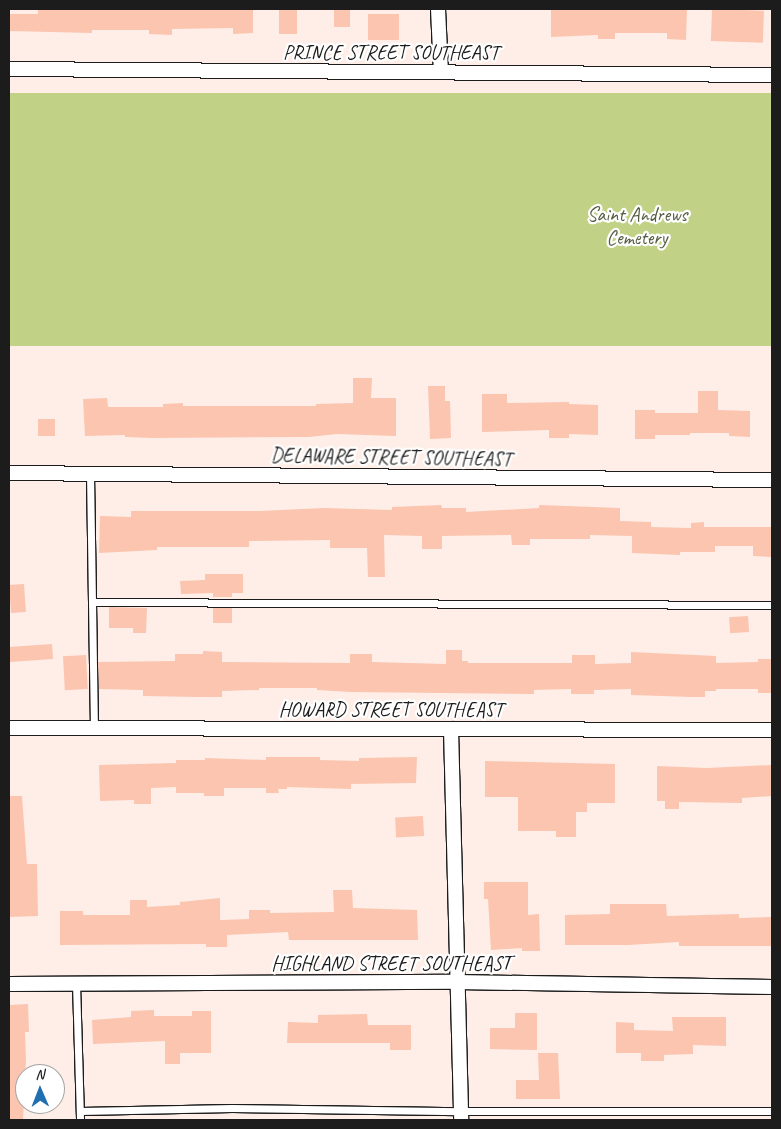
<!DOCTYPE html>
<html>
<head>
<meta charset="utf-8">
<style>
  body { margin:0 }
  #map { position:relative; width:781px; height:1129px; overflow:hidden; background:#feeee7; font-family:Caveat,sans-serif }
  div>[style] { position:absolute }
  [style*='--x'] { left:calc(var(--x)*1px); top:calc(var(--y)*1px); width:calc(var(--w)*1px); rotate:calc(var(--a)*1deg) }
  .green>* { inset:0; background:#c1d287; transform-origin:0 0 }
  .building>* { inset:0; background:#fcc5b0; transform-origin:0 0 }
  .roads { filter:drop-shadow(1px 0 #1c1c1c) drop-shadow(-1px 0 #1c1c1c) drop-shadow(0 1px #1c1c1c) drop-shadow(0 -1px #1c1c1c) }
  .lane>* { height:7px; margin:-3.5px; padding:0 3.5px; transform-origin:3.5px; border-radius:3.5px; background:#fff }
  .street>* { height:14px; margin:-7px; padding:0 7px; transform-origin:7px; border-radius:7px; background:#fff }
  span { translate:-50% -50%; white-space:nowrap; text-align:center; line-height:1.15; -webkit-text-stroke:4.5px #fff; paint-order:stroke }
  .street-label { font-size:20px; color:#1c1c1c }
  .park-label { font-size:20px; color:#565c41 }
  .frame { position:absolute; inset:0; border:10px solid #1c1c1c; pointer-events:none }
  .north { position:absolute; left:15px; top:1064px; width:50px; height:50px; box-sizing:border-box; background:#fff; border:1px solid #a4a4a4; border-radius:50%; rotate:359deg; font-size:14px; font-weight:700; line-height:20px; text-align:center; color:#1c1c1c }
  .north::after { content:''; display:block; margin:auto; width:18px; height:22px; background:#1f6fb2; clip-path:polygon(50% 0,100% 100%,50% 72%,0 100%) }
</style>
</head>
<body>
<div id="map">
  <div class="green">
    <i style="left:9px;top:93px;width:763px;height:253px"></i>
  </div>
  <div class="building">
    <i style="clip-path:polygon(38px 9px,253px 9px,253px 33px,233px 34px,233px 28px,172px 29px,172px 35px,149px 34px,149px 30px,92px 30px,92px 33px,9px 31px,9px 14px,38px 14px)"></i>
    <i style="left:279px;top:9px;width:18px;height:25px"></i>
    <i style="left:334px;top:9px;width:16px;height:18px"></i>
    <i style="clip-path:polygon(551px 9px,687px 9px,686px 40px,667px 39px,667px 33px,615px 33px,615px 39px,598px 39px,598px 35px,551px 37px)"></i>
    <i style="left:712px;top:9px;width:52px;height:32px;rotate:2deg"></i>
    <i style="left:368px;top:14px;width:31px;height:26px"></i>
    <i style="clip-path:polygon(353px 378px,372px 378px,371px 398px,396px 398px,396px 436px,337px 434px,309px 437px,152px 438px,125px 437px,125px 435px,85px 436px,83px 399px,107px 398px,108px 407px,163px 407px,163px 404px,183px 403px,183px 406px,316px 406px,316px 404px,353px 403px)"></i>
    <i style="clip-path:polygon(428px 386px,445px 386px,445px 401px,450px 401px,451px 438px,430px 439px)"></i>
    <i style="clip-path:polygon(698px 391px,718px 391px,718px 410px,750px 411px,750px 437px,729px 436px,729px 433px,690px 433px,690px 435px,655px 435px,655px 439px,635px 439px,635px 410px,655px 410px,655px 413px,698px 413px)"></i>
    <i style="clip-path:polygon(482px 394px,507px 394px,507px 403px,569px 402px,569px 404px,598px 405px,598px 435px,569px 434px,569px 438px,549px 438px,549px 430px,482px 432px)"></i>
    <i style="left:38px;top:419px;width:17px;height:17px"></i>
    <i style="clip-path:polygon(441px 505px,442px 508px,466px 508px,466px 512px,539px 508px,539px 505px,620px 508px,620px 521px,651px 522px,651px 527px,691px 528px,691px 523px,704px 522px,704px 527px,772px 527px,772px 557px,753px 556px,753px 546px,715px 546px,715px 552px,680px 552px,680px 555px,632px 553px,632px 536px,590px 535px,590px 539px,530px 539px,530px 545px,512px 545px,511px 535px,442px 536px,442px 549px,422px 549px,422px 536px,384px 535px,385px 577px,368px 577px,367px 548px,330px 548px,330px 540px,249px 541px,249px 547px,157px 547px,157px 550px,99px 553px,100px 516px,131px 517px,131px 511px,260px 511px,324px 508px,392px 510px,392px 507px)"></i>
    <i style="clip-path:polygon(205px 574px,243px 574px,243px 593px,232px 593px,232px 597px,213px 597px,213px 593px,181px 594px,180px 581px,205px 580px)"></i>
    <i style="left:24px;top:584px;width:28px;height:15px;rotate:86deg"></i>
    <i style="clip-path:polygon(109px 607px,147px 608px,146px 633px,133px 633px,133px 628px,109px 628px)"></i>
    <i style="left:213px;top:608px;width:19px;height:15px"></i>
    <i style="left:748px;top:616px;width:16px;height:19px;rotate:86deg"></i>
    <i style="left:52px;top:644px;width:15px;height:43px;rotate:86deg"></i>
    <i style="clip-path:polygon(446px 650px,462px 650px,462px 661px,468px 661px,468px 663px,572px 663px,572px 655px,595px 655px,595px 664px,631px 663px,631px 652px,716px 656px,716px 663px,758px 662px,758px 659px,772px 659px,772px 693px,758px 693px,758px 689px,716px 689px,716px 691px,705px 691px,705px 697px,692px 697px,631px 695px,631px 689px,594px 690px,594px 694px,571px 694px,571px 689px,534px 690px,534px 694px,350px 692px,317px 690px,317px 688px,259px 688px,259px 690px,222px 691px,222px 697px,197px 697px,143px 696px,143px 690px,99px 689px,98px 662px,175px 661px,175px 654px,203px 654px,203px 651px,222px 652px,222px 662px,350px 663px,350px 654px,372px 654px,372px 662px,446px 664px)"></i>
    <i style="left:86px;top:655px;width:34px;height:23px;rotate:87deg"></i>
    <i style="clip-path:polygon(266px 757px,320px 757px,320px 760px,359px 761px,359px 758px,417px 757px,416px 783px,351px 784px,351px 789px,287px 787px,287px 789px,278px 789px,279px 793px,266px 793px,266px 788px,224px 788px,224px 796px,204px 796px,204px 793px,176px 793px,176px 787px,151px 788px,151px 804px,134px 804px,134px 800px,100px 801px,99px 765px,176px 763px,176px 760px,205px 760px,205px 758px,266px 760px)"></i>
    <i style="clip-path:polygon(485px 761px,615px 764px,615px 803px,587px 803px,587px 812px,576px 812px,576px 837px,556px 837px,556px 831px,518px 831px,518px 797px,485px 797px)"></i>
    <i style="clip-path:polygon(772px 765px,772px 796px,742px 798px,742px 803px,679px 802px,679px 809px,665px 809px,665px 801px,657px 801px,657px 766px,707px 768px)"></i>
    <i style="clip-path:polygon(9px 796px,22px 796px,27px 864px,37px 864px,38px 916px,9px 917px)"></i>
    <i style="left:423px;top:816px;width:20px;height:28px;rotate:87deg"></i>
    <i style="clip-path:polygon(484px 882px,528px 882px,528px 915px,539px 914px,540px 951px,522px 951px,522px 948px,491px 950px,488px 899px,484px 899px)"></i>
    <i style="clip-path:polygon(333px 890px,352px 890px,353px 908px,417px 910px,418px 940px,289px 940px,288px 932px,227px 935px,227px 947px,206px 947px,206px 944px,60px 945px,60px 911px,83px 911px,83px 915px,130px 915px,130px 900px,147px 900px,147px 907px,180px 905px,180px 902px,220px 898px,220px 920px,249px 919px,249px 910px,270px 910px,270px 913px,334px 912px)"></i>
    <i style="clip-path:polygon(610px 904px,666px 904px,667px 916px,739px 914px,739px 918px,772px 917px,772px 946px,679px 946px,679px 942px,628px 945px,565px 945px,565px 915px,610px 914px)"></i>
    <i style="clip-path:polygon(28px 1004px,29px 1032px,25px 1032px,26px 1060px,23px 1120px,9px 1120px,9px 1005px)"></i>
    <i style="clip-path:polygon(154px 1010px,154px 1016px,192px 1016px,192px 1011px,211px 1011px,211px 1053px,180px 1053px,180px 1064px,165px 1064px,165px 1041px,93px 1044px,92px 1020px,131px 1017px,131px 1011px)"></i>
    <i style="clip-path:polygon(515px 1013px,537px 1013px,537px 1050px,490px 1049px,490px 1028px,515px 1028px)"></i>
    <i style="clip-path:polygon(367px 1014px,368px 1025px,411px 1025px,411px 1050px,390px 1050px,390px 1043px,287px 1043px,288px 1022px,318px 1023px,318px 1015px)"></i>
    <i style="clip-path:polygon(672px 1017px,726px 1017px,726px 1046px,693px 1045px,693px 1054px,664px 1055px,664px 1061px,641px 1061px,641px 1053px,616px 1053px,616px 1022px,634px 1023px,634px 1030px,673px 1031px)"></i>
    <i style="clip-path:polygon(538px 1053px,558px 1053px,560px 1099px,516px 1099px,516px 1080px,539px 1080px)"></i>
  </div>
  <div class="roads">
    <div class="lane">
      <i style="--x:90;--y:474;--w:254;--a:89.1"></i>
      <i style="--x:92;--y:602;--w:680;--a:0.25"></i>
      <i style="--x:76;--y:983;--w:137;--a:88.3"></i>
      <i style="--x:80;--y:1111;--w:152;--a:-1.1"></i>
      <i style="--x:232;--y:1108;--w:229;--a:0.8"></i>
      <i style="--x:461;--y:1111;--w:311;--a:0"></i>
    </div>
    <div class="street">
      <i style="--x:438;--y:9;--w:63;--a:87.3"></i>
      <i style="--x:9;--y:69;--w:763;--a:0.45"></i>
      <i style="--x:9;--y:473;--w:763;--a:0.53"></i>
      <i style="--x:9;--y:728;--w:763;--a:0.15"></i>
      <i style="--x:451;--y:729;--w:391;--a:88.5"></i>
      <i style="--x:9;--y:984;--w:448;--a:-0.3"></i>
      <i style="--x:457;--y:982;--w:315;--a:0.9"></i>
    </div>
  </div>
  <div class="street-label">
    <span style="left:391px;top:52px">PRINCE STREET SOUTHEAST</span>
    <span style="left:391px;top:457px;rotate:1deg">DELAWARE STREET SOUTHEAST</span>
    <span style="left:391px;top:709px">HOWARD STREET SOUTHEAST</span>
    <span style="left:391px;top:963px">HIGHLAND STREET SOUTHEAST</span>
  </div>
  <div class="park-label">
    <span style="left:637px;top:226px">Saint Andrews<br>Cemetery</span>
  </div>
  <div class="frame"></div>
  <div class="north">N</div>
</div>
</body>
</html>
